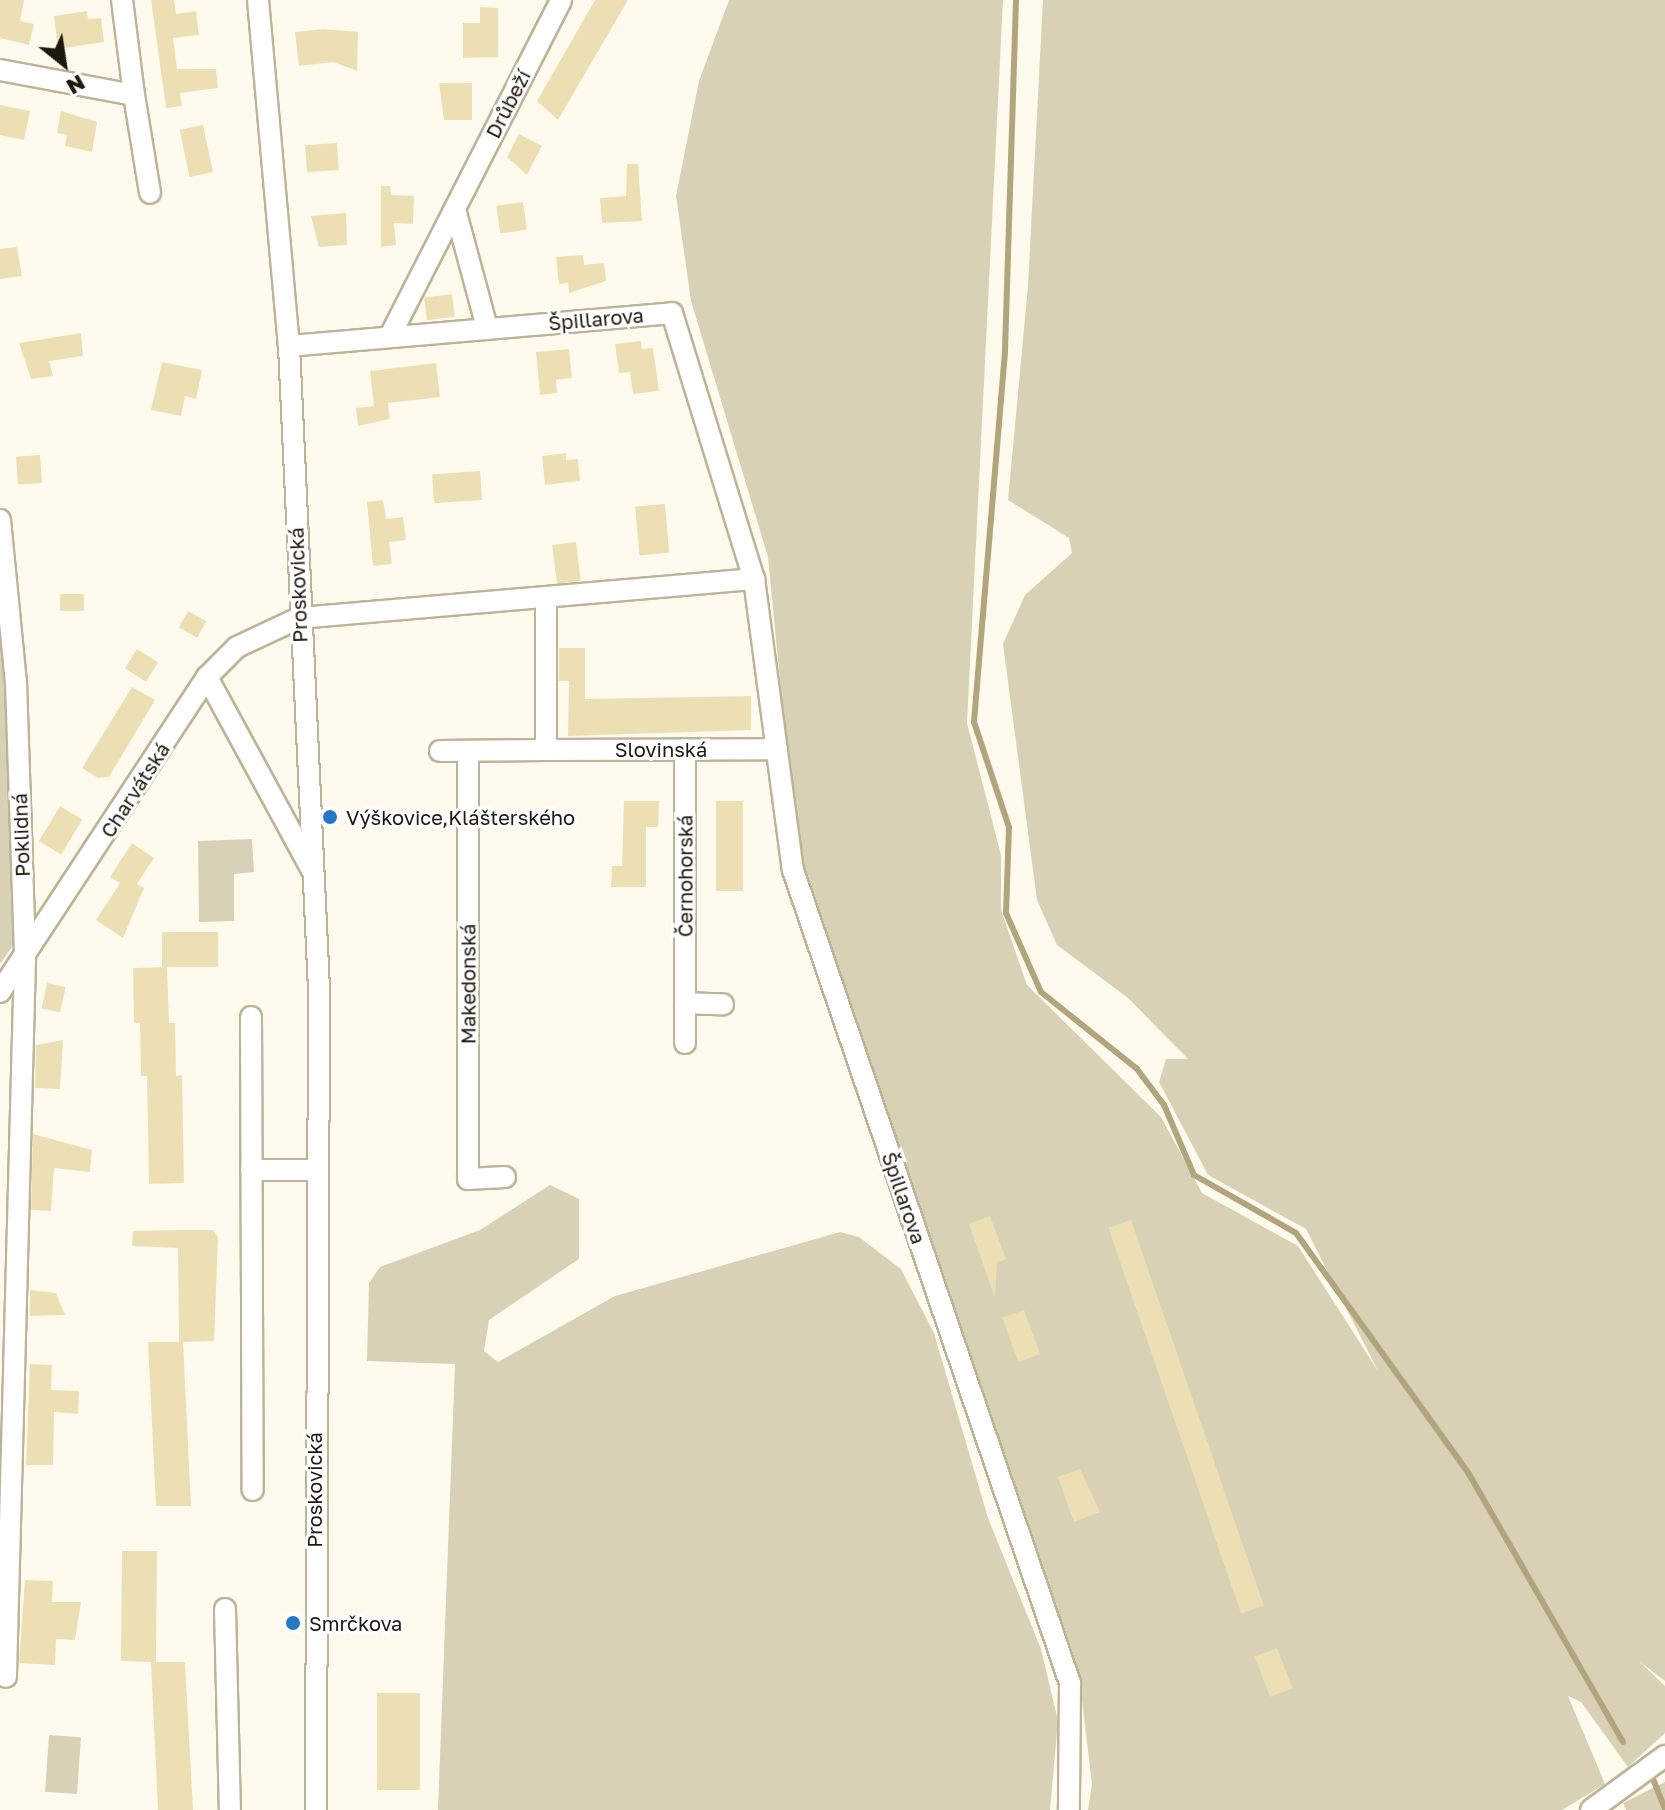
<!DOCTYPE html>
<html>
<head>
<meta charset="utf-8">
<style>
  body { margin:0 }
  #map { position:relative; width:1665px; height:1810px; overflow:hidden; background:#fefaed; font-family:"Golos Text",sans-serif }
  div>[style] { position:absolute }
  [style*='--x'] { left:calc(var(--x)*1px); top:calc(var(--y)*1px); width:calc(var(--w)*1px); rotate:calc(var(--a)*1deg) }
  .green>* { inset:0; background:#d9d1b5; transform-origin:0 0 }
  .stream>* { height:6px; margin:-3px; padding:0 3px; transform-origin:3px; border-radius:3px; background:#b2a57d }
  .building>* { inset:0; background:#eddfb4; transform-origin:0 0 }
  .roads { filter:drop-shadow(2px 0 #bdb396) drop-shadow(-2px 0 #bdb396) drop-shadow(0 2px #bdb396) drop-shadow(0 -2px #bdb396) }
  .minor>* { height:20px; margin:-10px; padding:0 10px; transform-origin:10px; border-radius:10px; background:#fff }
  .dots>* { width:22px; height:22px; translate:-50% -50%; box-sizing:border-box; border:4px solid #fff; border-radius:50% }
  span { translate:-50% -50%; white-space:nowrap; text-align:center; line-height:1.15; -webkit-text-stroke:6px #fff; paint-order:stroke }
  .street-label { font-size:20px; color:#1c180d }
  .poi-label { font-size:20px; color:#1c180d }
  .left { translate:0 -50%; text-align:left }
  .north { position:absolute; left:24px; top:24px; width:80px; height:80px; -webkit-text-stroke:6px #fff; paint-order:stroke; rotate:150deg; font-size:22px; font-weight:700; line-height:32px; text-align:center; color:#1c180d }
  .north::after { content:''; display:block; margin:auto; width:28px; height:36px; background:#1c180d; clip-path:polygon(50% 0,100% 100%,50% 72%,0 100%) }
</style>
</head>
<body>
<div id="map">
  <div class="green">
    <i style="clip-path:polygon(729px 0,1003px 0,967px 723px,1001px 855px,1001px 910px,1027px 985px,1161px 1117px,1202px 1193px,1298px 1246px,1378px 1371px,1306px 1229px,1208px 1175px,1159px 1082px,1166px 1059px,1188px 1059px,1128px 998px,1057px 945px,1037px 900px,1003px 644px,1025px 595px,1072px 553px,1069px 538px,1008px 500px,1028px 286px,1043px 0,1665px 0,1665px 1681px,1639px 1661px,1665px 1686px,1665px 1733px,1628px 1767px,1581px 1702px,1568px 1696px,1605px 1784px,1562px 1810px,1088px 1810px,1092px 1784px,1080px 1684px,797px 856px,768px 557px,691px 301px,676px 196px,699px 81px)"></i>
    <i style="clip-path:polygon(0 529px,17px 940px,0 964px)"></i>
    <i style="clip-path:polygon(252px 839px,254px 872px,234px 874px,234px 921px,199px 922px,198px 841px)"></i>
    <i style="clip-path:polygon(550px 1185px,579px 1199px,579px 1259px,489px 1320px,484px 1351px,498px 1362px,615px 1296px,840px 1232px,859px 1237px,901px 1269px,934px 1333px,988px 1518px,1041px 1649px,1058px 1721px,1050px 1810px,438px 1810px,455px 1364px,367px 1361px,369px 1283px,380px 1267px,480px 1230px)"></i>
    <i style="left:49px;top:1735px;width:32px;height:57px;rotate:4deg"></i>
    <i style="clip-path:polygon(1665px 1769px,1665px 1810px,1626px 1810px,1623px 1803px,1665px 1782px)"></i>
  </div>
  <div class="stream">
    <i style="--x:1016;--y:0;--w:352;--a:91.8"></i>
    <i style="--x:1005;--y:352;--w:371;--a:94.8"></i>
    <i style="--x:974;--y:722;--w:111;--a:71.6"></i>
    <i style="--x:1009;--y:827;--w:86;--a:92"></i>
    <i style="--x:1006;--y:913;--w:86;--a:66.1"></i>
    <i style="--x:1041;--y:992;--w:123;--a:38.7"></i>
    <i style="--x:1137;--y:1069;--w:45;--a:53.1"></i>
    <i style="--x:1164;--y:1105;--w:76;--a:66.8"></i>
    <i style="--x:1194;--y:1175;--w:117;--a:29.6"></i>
    <i style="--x:1296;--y:1233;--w:297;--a:54.3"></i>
    <i style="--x:1469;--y:1474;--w:309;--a:60.1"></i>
    <i style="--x:1653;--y:1779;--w:32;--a:68"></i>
  </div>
  <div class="building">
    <i style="clip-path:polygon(0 0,24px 0,20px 21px,34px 24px,29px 45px,0 38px)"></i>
    <i style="clip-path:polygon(151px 0,174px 0,176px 14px,196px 11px,199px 35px,173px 38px,177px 69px,216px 69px,218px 88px,180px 93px,182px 106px,166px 108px)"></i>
    <i style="clip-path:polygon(595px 0,628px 0,558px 120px,537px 101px)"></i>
    <i style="clip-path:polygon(480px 7px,498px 8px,498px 57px,463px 58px,463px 23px,480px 23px)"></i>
    <i style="clip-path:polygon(87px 11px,88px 19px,101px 18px,104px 42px,58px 49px,54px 16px)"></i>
    <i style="clip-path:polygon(324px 29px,358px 32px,357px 71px,333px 62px,299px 66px,295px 32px)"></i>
    <i style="clip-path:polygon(439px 83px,472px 83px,472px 120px,444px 120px)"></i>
    <i style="clip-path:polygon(0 105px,30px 111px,24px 140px,0 135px)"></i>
    <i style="clip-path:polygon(61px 111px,97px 122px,92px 152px,65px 146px,67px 135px,57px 133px)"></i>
    <i style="left:203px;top:125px;width:48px;height:24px;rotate:78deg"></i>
    <i style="clip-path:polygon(519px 134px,542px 146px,527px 175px,507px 157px)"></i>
    <i style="left:337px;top:143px;width:27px;height:32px;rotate:86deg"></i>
    <i style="clip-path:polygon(627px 164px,638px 164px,642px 221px,602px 223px,600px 198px,626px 196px)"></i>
    <i style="clip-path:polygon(381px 186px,390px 186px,391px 195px,414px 196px,413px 224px,394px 223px,396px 245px,381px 247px)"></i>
    <i style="left:523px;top:202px;width:28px;height:27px;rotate:82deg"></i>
    <i style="clip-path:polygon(346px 213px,347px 245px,319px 247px,311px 216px)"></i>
    <i style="clip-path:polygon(17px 247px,22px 276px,0 279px,0 249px)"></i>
    <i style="clip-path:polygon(583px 255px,584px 265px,604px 263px,606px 281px,569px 293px,568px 283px,559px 284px,556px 257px)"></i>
    <i style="left:452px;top:294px;width:23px;height:28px;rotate:83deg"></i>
    <i style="clip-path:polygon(81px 333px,83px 356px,49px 361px,53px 376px,31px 379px,19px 343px)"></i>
    <i style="clip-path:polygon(641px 341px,642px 349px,653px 348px,659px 391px,633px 394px,630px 372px,619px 373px,615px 344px)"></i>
    <i style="clip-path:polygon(569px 349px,572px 378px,556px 380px,557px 393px,540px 395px,536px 352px)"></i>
    <i style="clip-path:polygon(162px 362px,202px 370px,196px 399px,185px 396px,181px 416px,151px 410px)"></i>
    <i style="clip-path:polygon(436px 363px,440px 397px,388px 403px,390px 419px,358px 426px,356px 408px,374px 406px,370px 371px)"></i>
    <i style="clip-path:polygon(566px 453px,566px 460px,578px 459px,580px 481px,545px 485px,542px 456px)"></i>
    <i style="left:40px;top:455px;width:28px;height:24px;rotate:86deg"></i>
    <i style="left:480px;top:471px;width:29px;height:48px;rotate:86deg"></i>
    <i style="clip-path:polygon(383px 500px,386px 519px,403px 517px,406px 540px,389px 542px,392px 564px,373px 566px,367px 502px)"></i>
    <i style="left:665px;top:504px;width:49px;height:30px;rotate:85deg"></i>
    <i style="left:576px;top:542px;width:39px;height:24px;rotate:83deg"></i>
    <i style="left:60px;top:594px;width:24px;height:17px"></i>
    <i style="left:188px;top:611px;width:21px;height:19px;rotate:29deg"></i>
    <i style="clip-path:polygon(559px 648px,585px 648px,585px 699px,751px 696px,751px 730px,568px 736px,569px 681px,559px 681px)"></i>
    <i style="left:137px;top:649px;width:25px;height:23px;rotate:32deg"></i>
    <i style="clip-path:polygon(132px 687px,155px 700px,109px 777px,98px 778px,82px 768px)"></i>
    <i style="clip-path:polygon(624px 801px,659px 801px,658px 827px,646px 827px,646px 887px,611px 887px,612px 866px,622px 866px)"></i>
    <i style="left:716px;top:801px;width:27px;height:90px"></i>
    <i style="left:60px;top:806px;width:26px;height:41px;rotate:31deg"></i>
    <i style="clip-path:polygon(132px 843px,154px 858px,137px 884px,144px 888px,123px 938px,96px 920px,120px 883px,110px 877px)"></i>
    <i style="left:162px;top:932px;width:56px;height:35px"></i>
    <i style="clip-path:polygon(167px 967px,169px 1023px,175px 1023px,176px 1076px,182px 1075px,184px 1183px,149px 1184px,147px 1076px,141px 1076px,140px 1023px,134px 1023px,133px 968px)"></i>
    <i style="left:47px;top:983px;width:19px;height:26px;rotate:12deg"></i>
    <i style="clip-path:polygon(63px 1040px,60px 1089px,35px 1088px,36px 1045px)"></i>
    <i style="clip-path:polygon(33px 1134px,92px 1150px,90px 1172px,54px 1168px,51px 1211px,31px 1210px)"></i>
    <i style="clip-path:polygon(990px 1216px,1006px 1259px,997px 1262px,995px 1298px,969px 1224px)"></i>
    <i style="left:1131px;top:1220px;width:408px;height:24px;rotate:71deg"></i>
    <i style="clip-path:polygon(178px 1230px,213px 1230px,218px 1237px,214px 1341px,183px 1342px,191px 1506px,156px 1506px,148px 1342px,179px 1342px,178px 1248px,132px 1246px,133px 1231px)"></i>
    <i style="clip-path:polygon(30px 1290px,56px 1293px,65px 1315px,30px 1316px)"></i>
    <i style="left:1024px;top:1310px;width:47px;height:23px;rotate:70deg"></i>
    <i style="clip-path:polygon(30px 1364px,52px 1365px,51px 1390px,79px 1391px,78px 1414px,54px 1412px,53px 1465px,26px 1465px)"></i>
    <i style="clip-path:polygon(1080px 1469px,1100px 1512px,1074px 1522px,1058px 1477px)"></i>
    <i style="clip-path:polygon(122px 1551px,157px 1551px,156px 1662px,185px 1662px,193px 1810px,158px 1810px,151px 1662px,121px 1661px)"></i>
    <i style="clip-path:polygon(25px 1580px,53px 1581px,52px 1602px,81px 1602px,75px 1640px,56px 1639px,55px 1665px,19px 1663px)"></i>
    <i style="left:1277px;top:1648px;width:43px;height:24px;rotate:69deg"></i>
    <i style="left:420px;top:1693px;width:97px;height:43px;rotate:90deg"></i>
  </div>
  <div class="roads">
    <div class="minor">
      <i style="--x:122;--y:0;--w:96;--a:82.8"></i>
      <i style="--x:258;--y:0;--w:347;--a:84.9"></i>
      <i style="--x:289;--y:346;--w:644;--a:87.33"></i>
      <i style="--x:319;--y:989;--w:821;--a:90.21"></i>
      <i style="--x:0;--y:70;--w:136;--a:10.6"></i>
      <i style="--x:134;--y:95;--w:99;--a:80.7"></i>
      <i style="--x:455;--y:209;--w:123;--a:74.9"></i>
      <i style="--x:390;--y:336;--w:377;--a:-63"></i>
      <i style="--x:289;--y:346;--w:384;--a:-4.9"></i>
      <i style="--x:672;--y:313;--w:278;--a:72.9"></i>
      <i style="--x:754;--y:579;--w:294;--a:82.4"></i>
      <i style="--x:793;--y:870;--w:859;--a:71.19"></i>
      <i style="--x:1070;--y:1683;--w:127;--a:90.5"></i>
      <i style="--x:0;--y:520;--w:163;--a:84.4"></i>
      <i style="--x:16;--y:682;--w:277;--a:88.1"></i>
      <i style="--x:25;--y:959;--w:718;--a:91.52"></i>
      <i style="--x:207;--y:677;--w:220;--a:61.5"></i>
      <i style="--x:685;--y:749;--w:294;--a:90"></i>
      <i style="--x:546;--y:750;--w:231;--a:-0.2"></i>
      <i style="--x:440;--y:751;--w:106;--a:-0.5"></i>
      <i style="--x:546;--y:750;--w:153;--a:-90"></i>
      <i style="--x:468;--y:751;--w:428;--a:90"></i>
      <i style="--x:468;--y:1179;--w:37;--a:-3"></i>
      <i style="--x:0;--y:992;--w:377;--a:-56.7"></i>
      <i style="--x:207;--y:677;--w:42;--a:-45"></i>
      <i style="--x:237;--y:647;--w:68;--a:-25.1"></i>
      <i style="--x:299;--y:618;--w:457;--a:-4.9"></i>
      <i style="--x:685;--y:1003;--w:38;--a:2"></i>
      <i style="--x:251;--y:1017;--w:473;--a:89.8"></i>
      <i style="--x:251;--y:1170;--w:63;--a:0"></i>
      <i style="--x:225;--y:1609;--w:201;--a:88.6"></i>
      <i style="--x:1591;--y:1810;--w:92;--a:-36.1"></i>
    </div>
  </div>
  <div class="dots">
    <i style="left:330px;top:817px;background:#2379c7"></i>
    <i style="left:293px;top:1623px;background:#2379c7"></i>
  </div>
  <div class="street-label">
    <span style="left:508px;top:104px;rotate:-63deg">Drůbeží</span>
    <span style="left:596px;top:319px;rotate:-5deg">Špillarova</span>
    <span style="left:298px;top:585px;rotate:-92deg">Proskovická</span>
    <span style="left:661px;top:749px">Slovinská</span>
    <span style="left:135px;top:790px;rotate:-57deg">Charvátská</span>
    <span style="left:21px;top:835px;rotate:-92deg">Poklidná</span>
    <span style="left:685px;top:876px;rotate:-90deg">Černohorská</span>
    <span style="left:468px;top:984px;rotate:-90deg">Makedonská</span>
    <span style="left:904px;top:1198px;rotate:71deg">Špillarova</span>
    <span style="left:314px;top:1490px;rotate:-90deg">Proskovická</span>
  </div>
  <div class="poi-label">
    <span class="left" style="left:346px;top:817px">Výškovice,Klášterského</span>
    <span class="left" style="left:309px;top:1623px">Smrčkova</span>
  </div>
  <div class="north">N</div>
</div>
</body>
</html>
